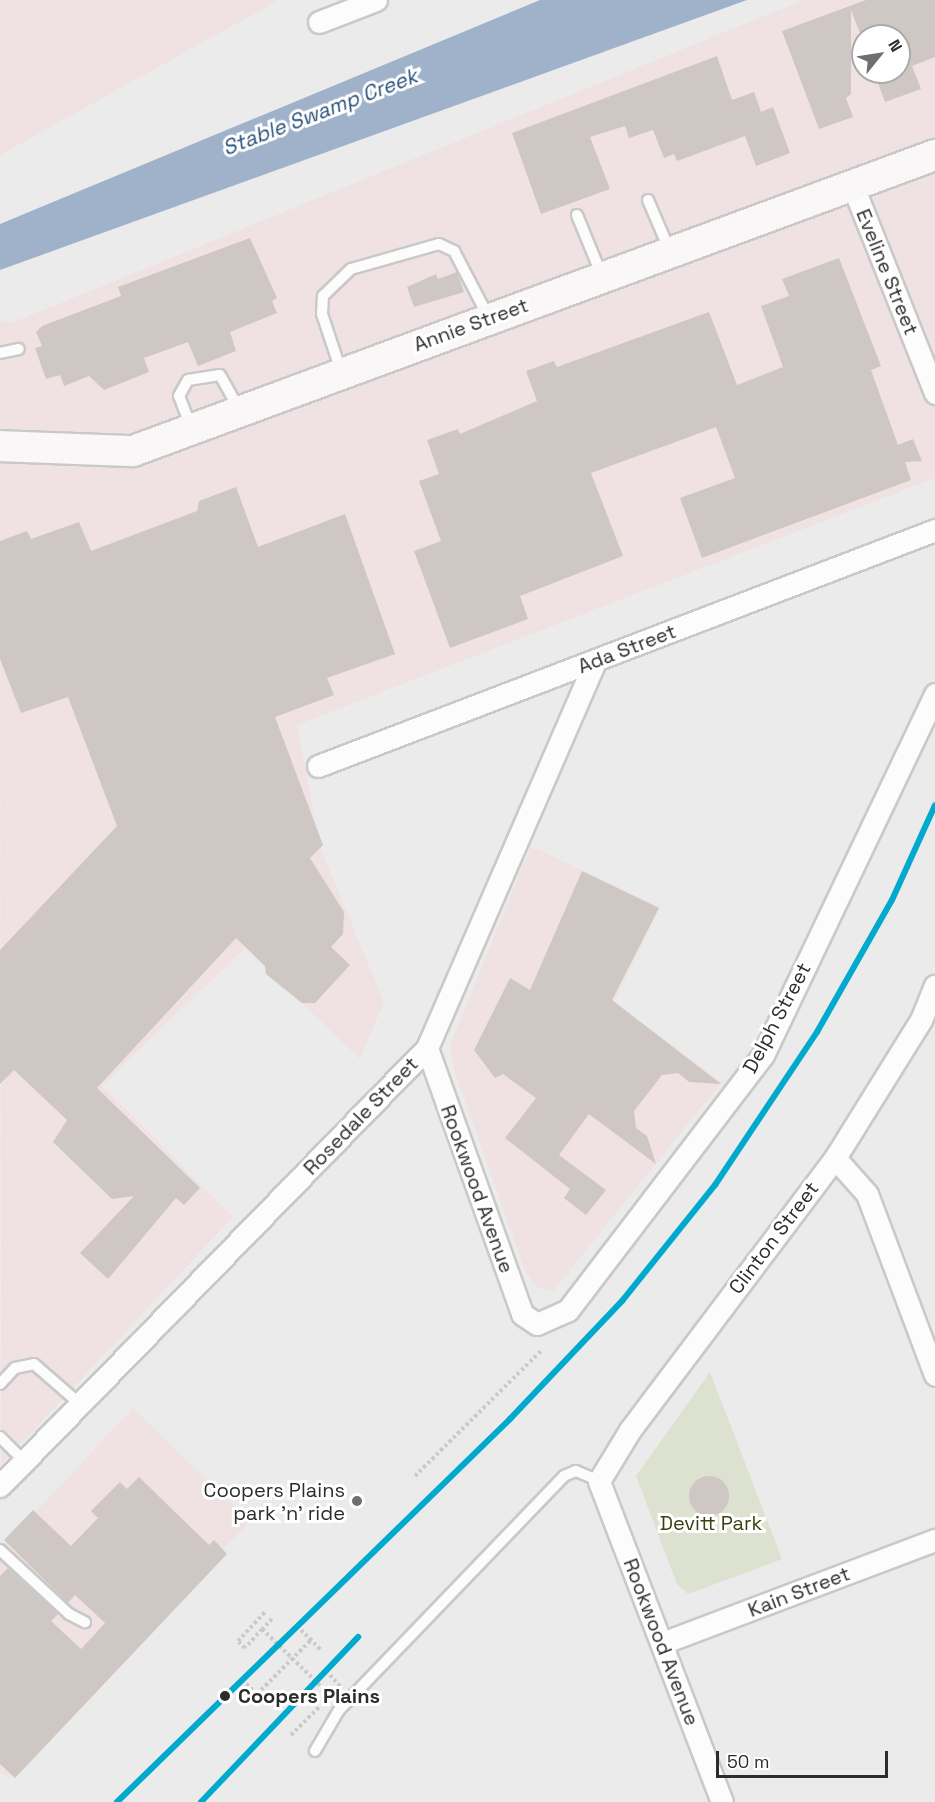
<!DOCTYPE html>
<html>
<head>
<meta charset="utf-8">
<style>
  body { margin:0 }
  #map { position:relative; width:935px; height:1802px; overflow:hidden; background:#ebebeb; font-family:"Space Grotesk",sans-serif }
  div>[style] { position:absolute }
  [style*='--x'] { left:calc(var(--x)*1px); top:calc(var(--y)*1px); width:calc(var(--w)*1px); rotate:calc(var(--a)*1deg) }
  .industrial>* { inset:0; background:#f0e2e3 }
  .green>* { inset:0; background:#dde1cf }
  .water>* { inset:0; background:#9fb2c9 }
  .building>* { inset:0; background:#cec7c3 }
  .round { border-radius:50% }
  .path>* { height:4px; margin-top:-2px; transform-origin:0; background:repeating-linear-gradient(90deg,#cacaca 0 3px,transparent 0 6px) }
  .roads { filter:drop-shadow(2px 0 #c9c9c9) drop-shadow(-2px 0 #c9c9c9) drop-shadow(0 2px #c9c9c9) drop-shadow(0 -2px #c9c9c9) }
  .lane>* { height:10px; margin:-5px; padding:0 5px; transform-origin:5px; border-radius:5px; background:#fcfcfc }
  .street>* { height:21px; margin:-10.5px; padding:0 10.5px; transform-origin:10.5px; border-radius:10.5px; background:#fcfcfc }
  .secondary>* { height:30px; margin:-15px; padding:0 15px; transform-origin:15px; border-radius:15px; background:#f9f7f7 }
  .rail-1>* { height:6px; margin:-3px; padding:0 3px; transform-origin:3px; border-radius:3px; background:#00a9ce }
  .dots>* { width:16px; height:16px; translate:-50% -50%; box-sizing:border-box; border:3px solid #fff; border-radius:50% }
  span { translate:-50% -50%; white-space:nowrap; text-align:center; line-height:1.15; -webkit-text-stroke:6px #fff; paint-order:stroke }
  .street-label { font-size:20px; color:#2c2c2d }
  .poi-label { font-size:20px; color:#2c2c2d }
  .right { translate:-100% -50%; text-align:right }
  .park-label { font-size:20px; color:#394011 }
  .stop-label { font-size:20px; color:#2c2c2d; font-weight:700 }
  .left { translate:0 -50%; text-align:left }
  .water-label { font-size:21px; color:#29517c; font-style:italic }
  .north { position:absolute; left:851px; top:24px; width:60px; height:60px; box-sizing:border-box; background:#fff; border:2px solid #ababab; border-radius:50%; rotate:60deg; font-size:16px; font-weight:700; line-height:24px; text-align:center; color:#2c2c2d }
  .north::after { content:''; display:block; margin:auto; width:21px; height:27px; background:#6f6f70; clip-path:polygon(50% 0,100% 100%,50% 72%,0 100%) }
  .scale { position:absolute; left:716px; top:1751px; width:172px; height:27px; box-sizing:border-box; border:3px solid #2c2c2d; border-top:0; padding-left:8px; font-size:18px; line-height:21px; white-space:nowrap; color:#2c2c2d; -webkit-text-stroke:4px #fff; paint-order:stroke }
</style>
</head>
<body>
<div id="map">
  <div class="industrial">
    <i style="clip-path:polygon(0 0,279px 0,0 155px)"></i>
    <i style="clip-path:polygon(evenodd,803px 0,935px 0,935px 478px,297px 725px,321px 849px,384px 1002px,360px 1059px,245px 948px,102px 1086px,233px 1217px,1px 1465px,0 321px,14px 322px,803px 0,863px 36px,899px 36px,899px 72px,863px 72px,863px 36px)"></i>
    <i style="clip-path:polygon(531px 846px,660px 907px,614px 1002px,722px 1082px,553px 1291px,535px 1287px,524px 1268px,453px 1067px,450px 1045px)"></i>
    <i style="clip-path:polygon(133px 1408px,250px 1521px,9px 1779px,0 1772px,0 1550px)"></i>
  </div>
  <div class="green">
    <i style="clip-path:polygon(710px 1372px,782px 1559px,688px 1594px,677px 1584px,636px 1476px)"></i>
  </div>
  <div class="water">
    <i style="clip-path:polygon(540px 0,747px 0,0 270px,0 224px)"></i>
  </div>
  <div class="building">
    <i style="clip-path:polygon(866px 0,935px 0,935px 57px,912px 66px,921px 89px,885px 102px,874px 72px,899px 72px,899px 36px,861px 36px,851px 10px,851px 94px,846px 98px,853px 117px,819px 129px,782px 31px)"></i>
    <i style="clip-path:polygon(717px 56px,732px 100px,754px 92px,761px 112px,773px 107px,790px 153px,756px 166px,745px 136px,677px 161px,674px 154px,664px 158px,653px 130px,629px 138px,625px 126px,590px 137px,610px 189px,541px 214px,512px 133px)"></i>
    <i style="clip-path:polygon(250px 238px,277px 298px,272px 301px,277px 313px,230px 332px,236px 351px,198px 366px,188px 342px,144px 358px,149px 372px,104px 390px,89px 376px,64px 386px,60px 375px,46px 379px,35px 348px,42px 346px,36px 332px,42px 326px,121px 296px,118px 287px)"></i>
    <i style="clip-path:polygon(839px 258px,881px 366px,871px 370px,898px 445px,913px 439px,922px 461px,905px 462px,911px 480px,702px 558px,680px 498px,735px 478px,716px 427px,662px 447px,591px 473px,623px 556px,520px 596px,528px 619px,450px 648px,414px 551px,441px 541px,419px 481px,439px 474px,427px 440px,458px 429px,460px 434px,537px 401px,526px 371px,554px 361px,557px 367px,709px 312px,737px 385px,783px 367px,761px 306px,789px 296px,782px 279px)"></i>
    <i style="clip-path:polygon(457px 272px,464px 292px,414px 307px,407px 287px,436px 274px,438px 279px)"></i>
    <i style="clip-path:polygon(236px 487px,258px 547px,345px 514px,395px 654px,327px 678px,334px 695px,275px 717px,323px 845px,310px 858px,344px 912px,343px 934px,331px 947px,350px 965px,315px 1003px,302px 1003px,266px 974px,265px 966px,236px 938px,97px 1088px,200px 1188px,184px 1205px,176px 1198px,108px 1279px,80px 1253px,134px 1196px,112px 1199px,53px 1142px,67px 1120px,14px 1070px,0 1084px,0 950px,117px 826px,68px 697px,21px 713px,0 659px,0 541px,27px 531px,31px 539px,79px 522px,91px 551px,197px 511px,199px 501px)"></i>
    <i style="clip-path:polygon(582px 871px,659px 908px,612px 1000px,721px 1084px,689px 1082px,678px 1073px,662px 1075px,634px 1111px,636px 1128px,647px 1136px,656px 1164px,589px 1114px,559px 1155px,606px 1190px,586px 1215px,564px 1198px,570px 1189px,505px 1138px,536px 1098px,503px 1074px,495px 1078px,474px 1050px,510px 978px,530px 990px)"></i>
    <i class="round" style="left:689px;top:1476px;width:40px;height:40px"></i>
    <i style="clip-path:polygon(139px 1477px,209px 1545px,214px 1540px,227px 1554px,15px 1778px,0 1764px,0 1576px,8px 1568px,58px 1614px,51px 1621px,81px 1649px,105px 1623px,75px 1595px,68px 1603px,4px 1540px,33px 1510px,71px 1546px,98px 1518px,91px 1511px,120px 1482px,127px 1489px)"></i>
  </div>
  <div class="path">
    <i style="--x:415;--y:1476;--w:177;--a:-44.8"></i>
    <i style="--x:272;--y:1619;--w:14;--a:135"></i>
    <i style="--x:262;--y:1629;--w:96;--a:44.2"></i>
    <i style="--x:262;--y:1629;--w:25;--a:132"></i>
    <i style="--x:245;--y:1648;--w:10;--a:-135"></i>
    <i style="--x:238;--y:1641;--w:40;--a:-47"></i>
    <i style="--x:301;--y:1630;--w:28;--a:45"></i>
    <i style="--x:330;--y:1675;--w:15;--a:48"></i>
    <i style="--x:246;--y:1684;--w:31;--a:42"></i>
    <i style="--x:257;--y:1694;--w:76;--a:-45"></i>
    <i style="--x:291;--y:1735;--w:42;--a:-45"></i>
  </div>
  <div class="roads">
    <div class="lane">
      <i style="--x:648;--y:200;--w:56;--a:66.7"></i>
      <i style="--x:577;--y:215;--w:66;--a:67.7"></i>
      <i style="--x:0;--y:353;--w:19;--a:-12"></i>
      <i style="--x:341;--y:371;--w:60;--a:-108.4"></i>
      <i style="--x:322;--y:314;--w:18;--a:-87"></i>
      <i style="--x:323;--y:296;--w:39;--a:-44"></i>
      <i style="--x:351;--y:269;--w:91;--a:-15.9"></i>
      <i style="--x:439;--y:244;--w:17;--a:25"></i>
      <i style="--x:454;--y:251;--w:76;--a:62.4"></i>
      <i style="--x:191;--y:427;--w:33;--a:-111"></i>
      <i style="--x:179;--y:396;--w:18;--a:-61"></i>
      <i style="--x:188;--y:380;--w:32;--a:-9"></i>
      <i style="--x:220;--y:375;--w:41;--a:60.9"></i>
      <i style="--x:0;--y:1384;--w:22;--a:-47"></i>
      <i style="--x:15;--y:1368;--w:19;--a:-12"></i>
      <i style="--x:34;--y:1364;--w:61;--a:41"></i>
      <i style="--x:0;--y:1437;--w:34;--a:45"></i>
      <i style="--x:0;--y:1550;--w:94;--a:42.8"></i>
      <i style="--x:69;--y:1614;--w:18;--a:27"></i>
      <i style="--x:315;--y:1751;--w:48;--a:-59.7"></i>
      <i style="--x:339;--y:1710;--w:325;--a:-46.1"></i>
      <i style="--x:564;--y:1476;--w:13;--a:-23"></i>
      <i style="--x:576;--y:1471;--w:25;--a:23"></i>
    </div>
    <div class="street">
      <i style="--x:319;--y:22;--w:61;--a:-21.1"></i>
      <i style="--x:852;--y:184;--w:225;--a:68.3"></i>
      <i style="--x:318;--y:766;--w:661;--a:-20.93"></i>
      <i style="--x:427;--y:1048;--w:282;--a:70.3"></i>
      <i style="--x:522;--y:1314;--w:18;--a:34"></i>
      <i style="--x:537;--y:1324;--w:34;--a:-24"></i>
      <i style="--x:568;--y:1310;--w:321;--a:-52.6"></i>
      <i style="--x:763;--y:1055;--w:400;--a:-64.5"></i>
      <i style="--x:835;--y:1158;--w:48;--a:48.4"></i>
      <i style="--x:867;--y:1194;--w:193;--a:69.4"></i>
      <i style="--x:0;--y:1486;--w:612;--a:-45.73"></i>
      <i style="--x:427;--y:1048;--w:422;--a:-66.5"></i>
      <i style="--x:662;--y:1643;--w:292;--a:-20.7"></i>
      <i style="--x:722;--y:1802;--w:344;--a:-111"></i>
      <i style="--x:599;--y:1481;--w:60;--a:-58.7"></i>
      <i style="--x:630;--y:1430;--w:341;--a:-53"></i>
      <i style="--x:835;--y:1158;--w:163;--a:-58.1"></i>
      <i style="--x:921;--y:1020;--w:37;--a:-68"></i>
    </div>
    <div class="secondary">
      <i style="--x:0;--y:446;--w:133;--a:2.2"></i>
      <i style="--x:133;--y:451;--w:855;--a:-20.26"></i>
    </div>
  </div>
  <div class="rail-1">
    <i style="--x:117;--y:1802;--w:549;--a:-44.26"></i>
    <i style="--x:510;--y:1419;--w:163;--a:-46.5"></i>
    <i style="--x:622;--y:1301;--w:149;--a:-51.3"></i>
    <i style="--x:715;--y:1185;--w:184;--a:-56.3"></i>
    <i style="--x:817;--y:1032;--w:152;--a:-60.4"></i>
    <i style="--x:892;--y:900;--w:104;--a:-65.6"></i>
    <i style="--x:201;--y:1802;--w:228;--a:-46.4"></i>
  </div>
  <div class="dots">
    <i style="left:357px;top:1501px;background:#6f6f70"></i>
    <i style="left:225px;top:1696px;background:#2c2c2d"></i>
  </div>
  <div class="street-label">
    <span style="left:887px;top:272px;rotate:68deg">Eveline Street</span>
    <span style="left:471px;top:325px;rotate:-20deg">Annie Street</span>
    <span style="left:627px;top:649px;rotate:-21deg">Ada Street</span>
    <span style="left:777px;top:1018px;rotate:-62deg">Delph Street</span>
    <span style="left:361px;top:1116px;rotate:-46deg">Rosedale Street</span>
    <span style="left:477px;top:1189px;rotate:70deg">Rookwood Avenue</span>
    <span style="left:774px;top:1238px;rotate:-53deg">Clinton Street</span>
    <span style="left:799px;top:1592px;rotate:-21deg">Kain Street</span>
    <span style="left:661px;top:1642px;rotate:69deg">Rookwood Avenue</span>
  </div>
  <div class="poi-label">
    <span class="right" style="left:345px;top:1502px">Coopers Plains<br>park 'n' ride</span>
  </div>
  <div class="park-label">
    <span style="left:711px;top:1523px">Devitt Park</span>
  </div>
  <div class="stop-label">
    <span class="left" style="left:238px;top:1696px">Coopers Plains</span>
  </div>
  <div class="water-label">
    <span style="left:320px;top:112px;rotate:-21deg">Stable Swamp Creek</span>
  </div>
  <div class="north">N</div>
  <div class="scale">50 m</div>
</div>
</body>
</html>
